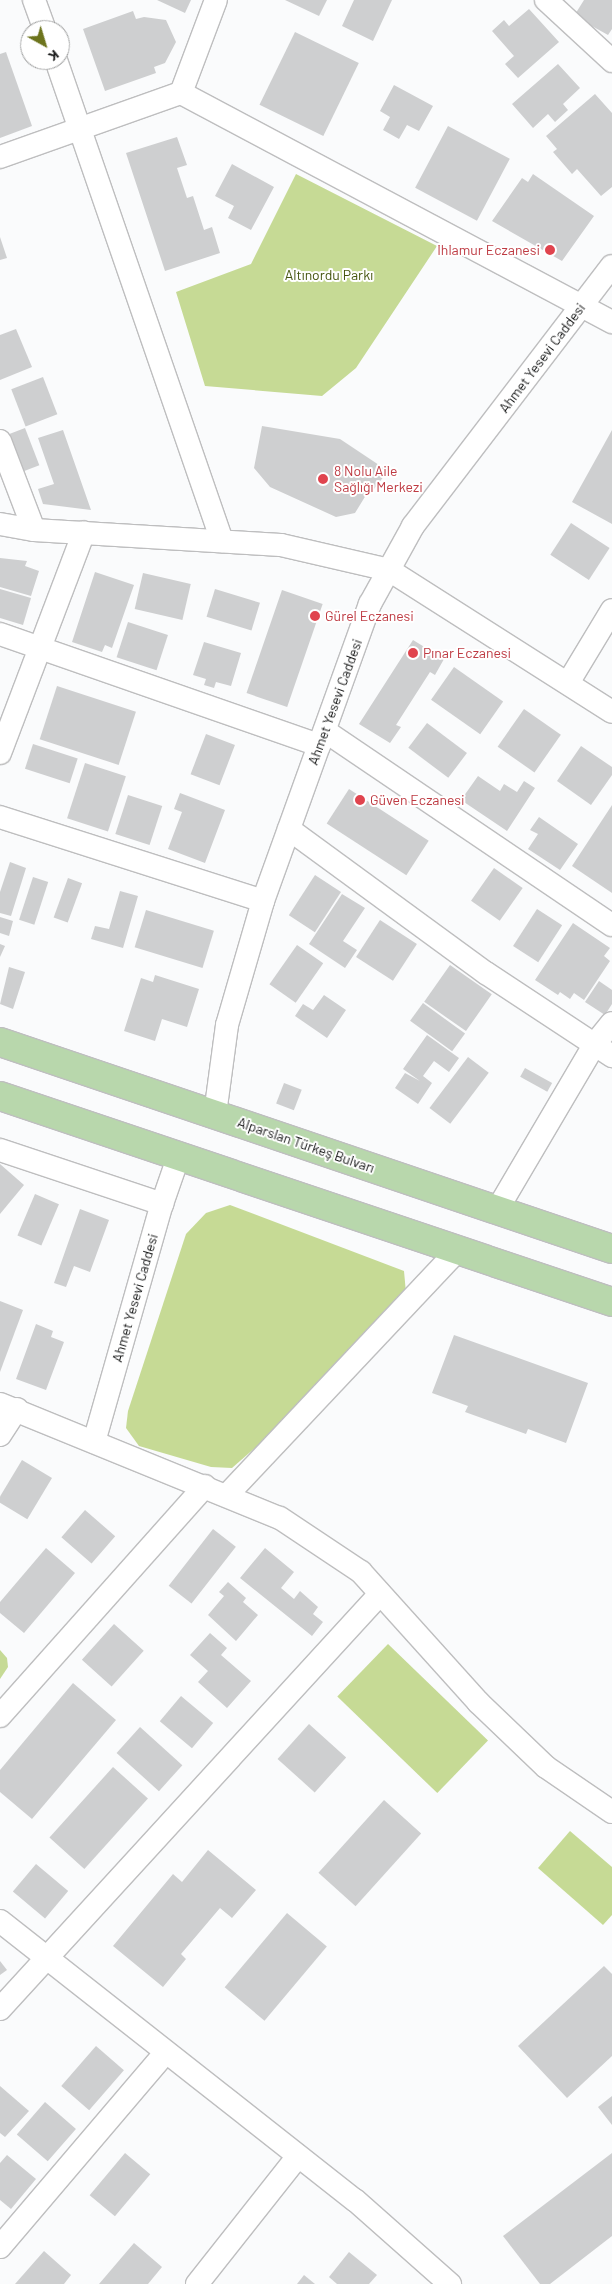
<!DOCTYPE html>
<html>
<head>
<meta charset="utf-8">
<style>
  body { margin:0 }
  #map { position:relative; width:612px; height:2284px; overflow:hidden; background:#fafbfc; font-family:Barlow,sans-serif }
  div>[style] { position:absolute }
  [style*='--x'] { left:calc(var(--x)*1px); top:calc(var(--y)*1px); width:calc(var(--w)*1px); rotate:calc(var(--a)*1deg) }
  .green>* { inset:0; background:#c6da95; transform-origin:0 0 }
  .building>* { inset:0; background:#cecfd0; transform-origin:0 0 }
  .roads { filter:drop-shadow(1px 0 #bebebf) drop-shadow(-1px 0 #bebebf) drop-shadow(0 1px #bebebf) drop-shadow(0 -1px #bebebf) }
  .minor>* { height:22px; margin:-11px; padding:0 11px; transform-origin:11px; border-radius:11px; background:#fff }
  .major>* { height:28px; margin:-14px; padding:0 14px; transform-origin:14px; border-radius:14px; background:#b8d7ac }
  .dots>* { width:14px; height:14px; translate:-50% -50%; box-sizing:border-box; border:2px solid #fff; border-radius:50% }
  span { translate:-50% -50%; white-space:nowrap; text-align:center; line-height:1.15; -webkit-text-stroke:4px #fff; paint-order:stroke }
  .health-label { font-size:14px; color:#be3a42 }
  .right { translate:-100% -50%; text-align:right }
  .left { translate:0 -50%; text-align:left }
  .park-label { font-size:14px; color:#465610 }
  .street-label { font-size:14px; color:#151616 }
  .north { position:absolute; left:20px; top:20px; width:50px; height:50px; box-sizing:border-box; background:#fff; border:1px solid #a1a2a2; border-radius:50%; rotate:141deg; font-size:14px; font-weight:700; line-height:20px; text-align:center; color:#151616 }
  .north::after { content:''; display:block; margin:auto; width:18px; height:22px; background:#6d741d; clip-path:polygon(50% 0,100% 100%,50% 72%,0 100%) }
</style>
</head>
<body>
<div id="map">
  <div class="green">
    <i style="clip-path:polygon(296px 174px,437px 246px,356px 368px,322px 396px,205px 386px,176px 292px,251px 264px)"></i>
    <i style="clip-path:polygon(230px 1205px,404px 1271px,407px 1304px,394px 1327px,232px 1468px,211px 1467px,139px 1446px,126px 1428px,128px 1411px,186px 1234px,206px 1213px)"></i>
    <i style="left:388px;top:1644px;width:139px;height:73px;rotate:44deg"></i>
    <i style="clip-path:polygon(0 1650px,7px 1658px,8px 1667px,0 1679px)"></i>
    <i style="clip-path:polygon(570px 1831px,612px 1867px,612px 1915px,603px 1925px,538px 1868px)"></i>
  </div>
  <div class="building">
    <i style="clip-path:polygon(157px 0,191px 0,185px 13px)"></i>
    <i style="clip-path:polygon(285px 0,327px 0,319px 16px)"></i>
    <i style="clip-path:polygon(354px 0,392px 0,373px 41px,342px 26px)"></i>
    <i style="clip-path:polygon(584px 0,612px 0,612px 29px,608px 35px,574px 16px)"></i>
    <i style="clip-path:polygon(529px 9px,559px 42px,518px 78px,505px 64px,514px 56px,492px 31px,504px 20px,509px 26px)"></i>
    <i style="clip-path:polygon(133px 11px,136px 19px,144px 17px,166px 20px,176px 42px,165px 63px,154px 67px,156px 73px,105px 91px,83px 29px)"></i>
    <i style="left:295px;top:32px;width:71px;height:81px;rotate:26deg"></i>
    <i style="clip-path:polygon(6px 52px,32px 126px,0 138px,0 54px)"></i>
    <i style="clip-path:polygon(558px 64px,580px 88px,563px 104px,568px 110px,555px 122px,548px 114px,533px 128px,512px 104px)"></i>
    <i style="clip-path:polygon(394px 85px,433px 106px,419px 131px,407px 125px,399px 139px,383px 130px,390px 117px,380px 111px)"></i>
    <i style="clip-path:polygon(595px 94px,612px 113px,612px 187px,601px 196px,577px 169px,572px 174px,553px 152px,557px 149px,546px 136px)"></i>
    <i style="left:448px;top:126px;width:70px;height:70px;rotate:28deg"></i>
    <i style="clip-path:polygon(177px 137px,187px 165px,177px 168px,187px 198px,193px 196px,204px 230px,212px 227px,220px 253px,165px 271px,126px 153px)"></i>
    <i style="clip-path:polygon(232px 164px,274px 187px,251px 230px,228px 218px,234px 206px,215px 196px)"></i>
    <i style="clip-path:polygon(533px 174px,594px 216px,562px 261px,492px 221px,522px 178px,528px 182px)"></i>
    <i style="clip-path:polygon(0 237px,7px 258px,0 260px)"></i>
    <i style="clip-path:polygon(16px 329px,32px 367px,0 380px,0 335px)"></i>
    <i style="left:43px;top:377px;width:40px;height:34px;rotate:69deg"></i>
    <i style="clip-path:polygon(262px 426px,340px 439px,388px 471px,374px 489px,371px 487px,355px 513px,336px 517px,270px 487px,254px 468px)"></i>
    <i style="left:25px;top:428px;width:40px;height:21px;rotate:69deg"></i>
    <i style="clip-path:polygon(63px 430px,91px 510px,43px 504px,38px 489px,54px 484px,38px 438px)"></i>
    <i style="clip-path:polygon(612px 430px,612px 524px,572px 502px)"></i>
    <i style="left:571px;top:523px;width:46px;height:38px;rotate:33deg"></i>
    <i style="clip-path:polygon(0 558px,27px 561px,25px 566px,39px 571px,31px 596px,0 587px)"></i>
    <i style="clip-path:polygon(95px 572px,134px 585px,112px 648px,105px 645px,102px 652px,72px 642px)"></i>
    <i style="left:143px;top:573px;width:49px;height:37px;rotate:13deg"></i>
    <i style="clip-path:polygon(0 589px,31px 598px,23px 625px,0 618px)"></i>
    <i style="left:215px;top:589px;width:47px;height:29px;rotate:17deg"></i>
    <i style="left:282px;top:590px;width:43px;height:109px;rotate:19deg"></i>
    <i style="left:128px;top:622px;width:42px;height:37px;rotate:18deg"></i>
    <i style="clip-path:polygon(413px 640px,444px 659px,435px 675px,430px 672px,396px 725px,401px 727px,390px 743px,359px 724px)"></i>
    <i style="clip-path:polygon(204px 642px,241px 653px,231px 686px,216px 682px,214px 688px,204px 685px,206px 679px,193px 675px)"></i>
    <i style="left:454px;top:667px;width:60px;height:40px;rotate:35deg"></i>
    <i style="left:57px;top:686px;width:83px;height:56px;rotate:18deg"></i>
    <i style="left:524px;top:709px;width:45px;height:46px;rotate:35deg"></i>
    <i style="left:427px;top:723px;width:50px;height:31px;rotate:37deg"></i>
    <i style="left:206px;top:734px;width:31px;height:43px;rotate:21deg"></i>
    <i style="left:33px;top:744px;width:47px;height:26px;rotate:18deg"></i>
    <i style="clip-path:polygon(581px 746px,612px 767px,612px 775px,591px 805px,557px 781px)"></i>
    <i style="left:85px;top:763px;width:43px;height:58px;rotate:18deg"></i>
    <i style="clip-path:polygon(478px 776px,500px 791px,504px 784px,517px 792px,524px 781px,535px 788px,507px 831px,461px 800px)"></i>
    <i style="left:349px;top:789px;width:95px;height:41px;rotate:33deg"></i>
    <i style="clip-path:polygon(180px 793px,225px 810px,205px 863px,168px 849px,182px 812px,174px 809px)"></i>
    <i style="left:128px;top:795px;width:36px;height:41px;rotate:18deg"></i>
    <i style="clip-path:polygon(612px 805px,612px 893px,572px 866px)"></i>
    <i style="clip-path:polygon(539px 817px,578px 844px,560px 870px,528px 849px,538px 834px,530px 830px)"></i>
    <i style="clip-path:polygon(10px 862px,26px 868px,11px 916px,0 913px,0 892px)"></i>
    <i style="left:494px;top:868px;width:35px;height:40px;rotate:35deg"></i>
    <i style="left:315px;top:875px;width:31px;height:48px;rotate:33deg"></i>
    <i style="left:33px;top:877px;width:16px;height:45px;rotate:18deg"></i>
    <i style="left:68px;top:878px;width:15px;height:42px;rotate:20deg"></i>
    <i style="clip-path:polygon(120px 891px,138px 896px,123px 948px,91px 939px,95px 926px,109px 929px)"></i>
    <i style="clip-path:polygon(342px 894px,365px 908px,343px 941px,357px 950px,345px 968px,309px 944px)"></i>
    <i style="left:537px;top:909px;width:30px;height:44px;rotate:33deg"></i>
    <i style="left:146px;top:910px;width:71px;height:39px;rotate:17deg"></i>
    <i style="clip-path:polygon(0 917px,13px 921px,9px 936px,0 933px)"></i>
    <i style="left:380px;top:920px;width:44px;height:44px;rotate:33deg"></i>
    <i style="clip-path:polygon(573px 923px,610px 948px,604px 956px,610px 961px,584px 1000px,574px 993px,570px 999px,560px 992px,558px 995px,535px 980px)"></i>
    <i style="clip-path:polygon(0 944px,5px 946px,0 957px)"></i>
    <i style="left:297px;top:945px;width:32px;height:48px;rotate:35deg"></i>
    <i style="left:450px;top:965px;width:51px;height:45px;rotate:35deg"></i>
    <i style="clip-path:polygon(9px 967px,25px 972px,13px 1009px,0 1004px)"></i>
    <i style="clip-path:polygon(155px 975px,199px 989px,187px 1027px,162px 1019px,155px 1041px,124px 1031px,141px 978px,153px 982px)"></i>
    <i style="clip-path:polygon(599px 981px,612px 990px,612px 1004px,605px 1015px,585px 1002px)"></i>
    <i style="clip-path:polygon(324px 995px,346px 1010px,327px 1038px,295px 1016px,303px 1004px,313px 1010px)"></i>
    <i style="left:423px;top:1003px;width:52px;height:22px;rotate:36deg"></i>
    <i style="clip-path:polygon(427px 1035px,459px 1058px,449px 1072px,434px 1061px,423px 1076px,432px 1083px,418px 1104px,395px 1088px,405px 1073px,420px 1081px,403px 1069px)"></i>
    <i style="left:468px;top:1057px;width:26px;height:64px;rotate:37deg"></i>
    <i style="left:525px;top:1068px;width:31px;height:10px;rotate:29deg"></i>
    <i style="left:284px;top:1083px;width:19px;height:22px;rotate:21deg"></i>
    <i style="clip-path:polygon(0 1164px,24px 1185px,0 1214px)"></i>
    <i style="left:35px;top:1194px;width:26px;height:45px;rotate:23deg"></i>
    <i style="clip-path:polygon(80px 1209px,109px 1220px,90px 1272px,74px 1266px,66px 1287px,54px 1283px)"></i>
    <i style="clip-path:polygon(0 1301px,23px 1310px,0 1372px)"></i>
    <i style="clip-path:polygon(36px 1324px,53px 1331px,51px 1337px,64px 1342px,46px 1390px,16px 1379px)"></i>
    <i style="clip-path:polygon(454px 1335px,588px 1383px,566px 1443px,528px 1429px,526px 1434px,465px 1412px,468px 1406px,432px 1393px)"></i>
    <i style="left:22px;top:1460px;width:35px;height:48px;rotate:31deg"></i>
    <i style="left:85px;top:1510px;width:40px;height:36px;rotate:41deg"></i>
    <i style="left:213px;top:1529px;width:29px;height:72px;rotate:38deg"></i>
    <i style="clip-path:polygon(46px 1548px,75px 1573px,24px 1633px,0 1613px,0 1602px)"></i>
    <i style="clip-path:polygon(265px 1548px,294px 1572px,281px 1588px,294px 1599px,300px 1591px,318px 1607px,313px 1614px,323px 1622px,312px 1636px,240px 1578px)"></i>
    <i style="clip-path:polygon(228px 1582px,246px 1598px,243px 1602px,258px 1615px,236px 1641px,208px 1615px,224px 1596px,219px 1592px)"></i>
    <i style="left:114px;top:1624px;width:40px;height:48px;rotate:42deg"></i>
    <i style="clip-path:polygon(210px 1633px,227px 1648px,221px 1655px,251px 1681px,227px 1708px,198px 1682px,208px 1671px,190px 1655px)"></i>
    <i style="clip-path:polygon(73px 1683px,116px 1720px,32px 1819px,0 1792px,0 1770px)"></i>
    <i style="left:181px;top:1696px;width:42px;height:33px;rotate:40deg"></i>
    <i style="left:309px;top:1724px;width:50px;height:47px;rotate:42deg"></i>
    <i style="left:140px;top:1727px;width:57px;height:35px;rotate:42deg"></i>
    <i style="left:113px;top:1767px;width:47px;height:95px;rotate:42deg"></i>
    <i style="left:384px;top:1800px;width:50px;height:98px;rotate:42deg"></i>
    <i style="clip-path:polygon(208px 1850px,256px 1890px,232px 1918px,220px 1908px,181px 1954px,186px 1959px,163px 1987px,113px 1946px,173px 1874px,182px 1882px)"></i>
    <i style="left:36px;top:1864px;width:42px;height:36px;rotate:40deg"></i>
    <i style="left:287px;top:1913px;width:52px;height:97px;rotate:40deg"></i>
    <i style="clip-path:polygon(0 1961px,7px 1970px,0 1975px)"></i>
    <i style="clip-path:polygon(604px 1966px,612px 1974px,612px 2056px,567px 2098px,518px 2046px)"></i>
    <i style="left:96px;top:2046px;width:37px;height:53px;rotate:41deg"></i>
    <i style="clip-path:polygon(0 2086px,29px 2111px,5px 2137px,0 2133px)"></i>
    <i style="clip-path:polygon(612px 2096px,612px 2125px,598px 2107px)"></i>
    <i style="left:45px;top:2102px;width:41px;height:43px;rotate:41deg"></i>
    <i style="left:125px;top:2153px;width:33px;height:55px;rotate:40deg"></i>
    <i style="clip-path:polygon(612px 2153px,612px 2236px,550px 2284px,540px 2284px,503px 2236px)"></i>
    <i style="clip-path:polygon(7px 2155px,36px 2179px,11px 2209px,0 2200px,0 2163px)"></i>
    <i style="clip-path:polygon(134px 2243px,162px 2267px,148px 2284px,99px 2284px)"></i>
    <i style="clip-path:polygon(44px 2251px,71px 2275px,64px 2284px,15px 2284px)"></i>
    <i style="clip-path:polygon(349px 2252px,377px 2275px,369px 2284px,337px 2284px,329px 2277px)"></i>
    <i style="clip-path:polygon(304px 2275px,315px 2284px,297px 2284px)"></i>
  </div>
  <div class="roads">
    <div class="minor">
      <i style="--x:34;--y:0;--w:32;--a:70"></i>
      <i style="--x:546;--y:0;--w:90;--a:42.7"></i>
      <i style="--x:56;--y:60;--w:509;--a:70.96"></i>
      <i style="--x:181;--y:93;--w:99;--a:-69.4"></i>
      <i style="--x:0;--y:157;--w:192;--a:-19.5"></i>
      <i style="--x:181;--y:93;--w:488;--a:28"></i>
      <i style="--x:0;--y:441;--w:95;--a:69.1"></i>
      <i style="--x:0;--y:524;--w:35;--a:10"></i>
      <i style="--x:34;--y:530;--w:247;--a:3.5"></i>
      <i style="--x:281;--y:545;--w:111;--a:13"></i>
      <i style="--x:389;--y:570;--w:264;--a:32.5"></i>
      <i style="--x:0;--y:634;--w:338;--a:19.2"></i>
      <i style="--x:568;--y:683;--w:85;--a:-58.9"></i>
      <i style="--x:325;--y:731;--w:346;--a:34.1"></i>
      <i style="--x:0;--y:753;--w:236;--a:-69.2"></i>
      <i style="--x:0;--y:817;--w:276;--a:17.7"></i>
      <i style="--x:289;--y:829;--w:244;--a:36.2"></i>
      <i style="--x:486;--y:973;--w:151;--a:33.4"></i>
      <i style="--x:215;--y:1114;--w:90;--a:-82.3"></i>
      <i style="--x:227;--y:1025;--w:129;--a:-73.8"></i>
      <i style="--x:263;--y:901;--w:316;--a:-70.2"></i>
      <i style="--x:370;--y:604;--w:89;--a:-61.1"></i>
      <i style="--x:413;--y:526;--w:327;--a:-52.6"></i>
      <i style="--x:0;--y:1150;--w:171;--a:18.4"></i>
      <i style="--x:497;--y:1210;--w:191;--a:-59.5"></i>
      <i style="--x:594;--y:1045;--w:28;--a:-51"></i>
      <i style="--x:0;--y:1404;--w:302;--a:22.2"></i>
      <i style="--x:280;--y:1518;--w:97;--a:33.7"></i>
      <i style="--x:361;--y:1572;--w:175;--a:48"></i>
      <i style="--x:478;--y:1702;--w:94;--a:43.7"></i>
      <i style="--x:546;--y:1767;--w:80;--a:34.3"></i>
      <i style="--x:0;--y:1435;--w:31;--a:-57"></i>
      <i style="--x:94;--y:1442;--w:248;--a:-74.1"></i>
      <i style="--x:162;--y:1204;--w:52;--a:-70.9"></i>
      <i style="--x:228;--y:1494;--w:335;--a:-46.7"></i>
      <i style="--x:0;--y:1716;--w:308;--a:-48.3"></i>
      <i style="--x:0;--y:1921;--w:452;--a:38.2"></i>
      <i style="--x:355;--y:2200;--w:127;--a:41.5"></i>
      <i style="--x:0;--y:2009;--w:563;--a:-47.52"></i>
      <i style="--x:0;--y:2247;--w:256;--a:-49.6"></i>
      <i style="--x:197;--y:2284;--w:163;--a:-51.7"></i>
    </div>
    <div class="major">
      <i style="--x:0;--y:1042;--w:646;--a:18.69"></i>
      <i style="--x:0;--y:1096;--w:646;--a:18.6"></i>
    </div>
  </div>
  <div class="dots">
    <i style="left:550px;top:250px;background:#e0444e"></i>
    <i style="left:323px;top:479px;background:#e0444e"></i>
    <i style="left:315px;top:616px;background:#e0444e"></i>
    <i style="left:413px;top:653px;background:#e0444e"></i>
    <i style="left:360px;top:800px;background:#e0444e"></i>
  </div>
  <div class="health-label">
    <span class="right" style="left:540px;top:250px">Ihlamur Eczanesi</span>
    <span class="left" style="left:334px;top:479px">8 Nolu Aile<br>Sağlığı Merkezi</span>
    <span class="left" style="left:325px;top:616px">Gürel Eczanesi</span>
    <span class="left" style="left:423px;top:653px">Pınar Eczanesi</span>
    <span class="left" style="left:370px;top:800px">Güven Eczanesi</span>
  </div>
  <div class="park-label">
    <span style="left:329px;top:275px">Altınordu Parkı</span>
  </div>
  <div class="street-label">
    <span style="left:542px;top:358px;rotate:-53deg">Ahmet Yesevi Caddesi</span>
    <span style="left:335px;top:702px;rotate:-70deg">Ahmet Yesevi Caddesi</span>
    <span style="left:306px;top:1145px;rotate:19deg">Alparslan Türkeş Bulvarı</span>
    <span style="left:135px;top:1298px;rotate:-74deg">Ahmet Yesevi Caddesi</span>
  </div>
  <div class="north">K</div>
</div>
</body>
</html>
